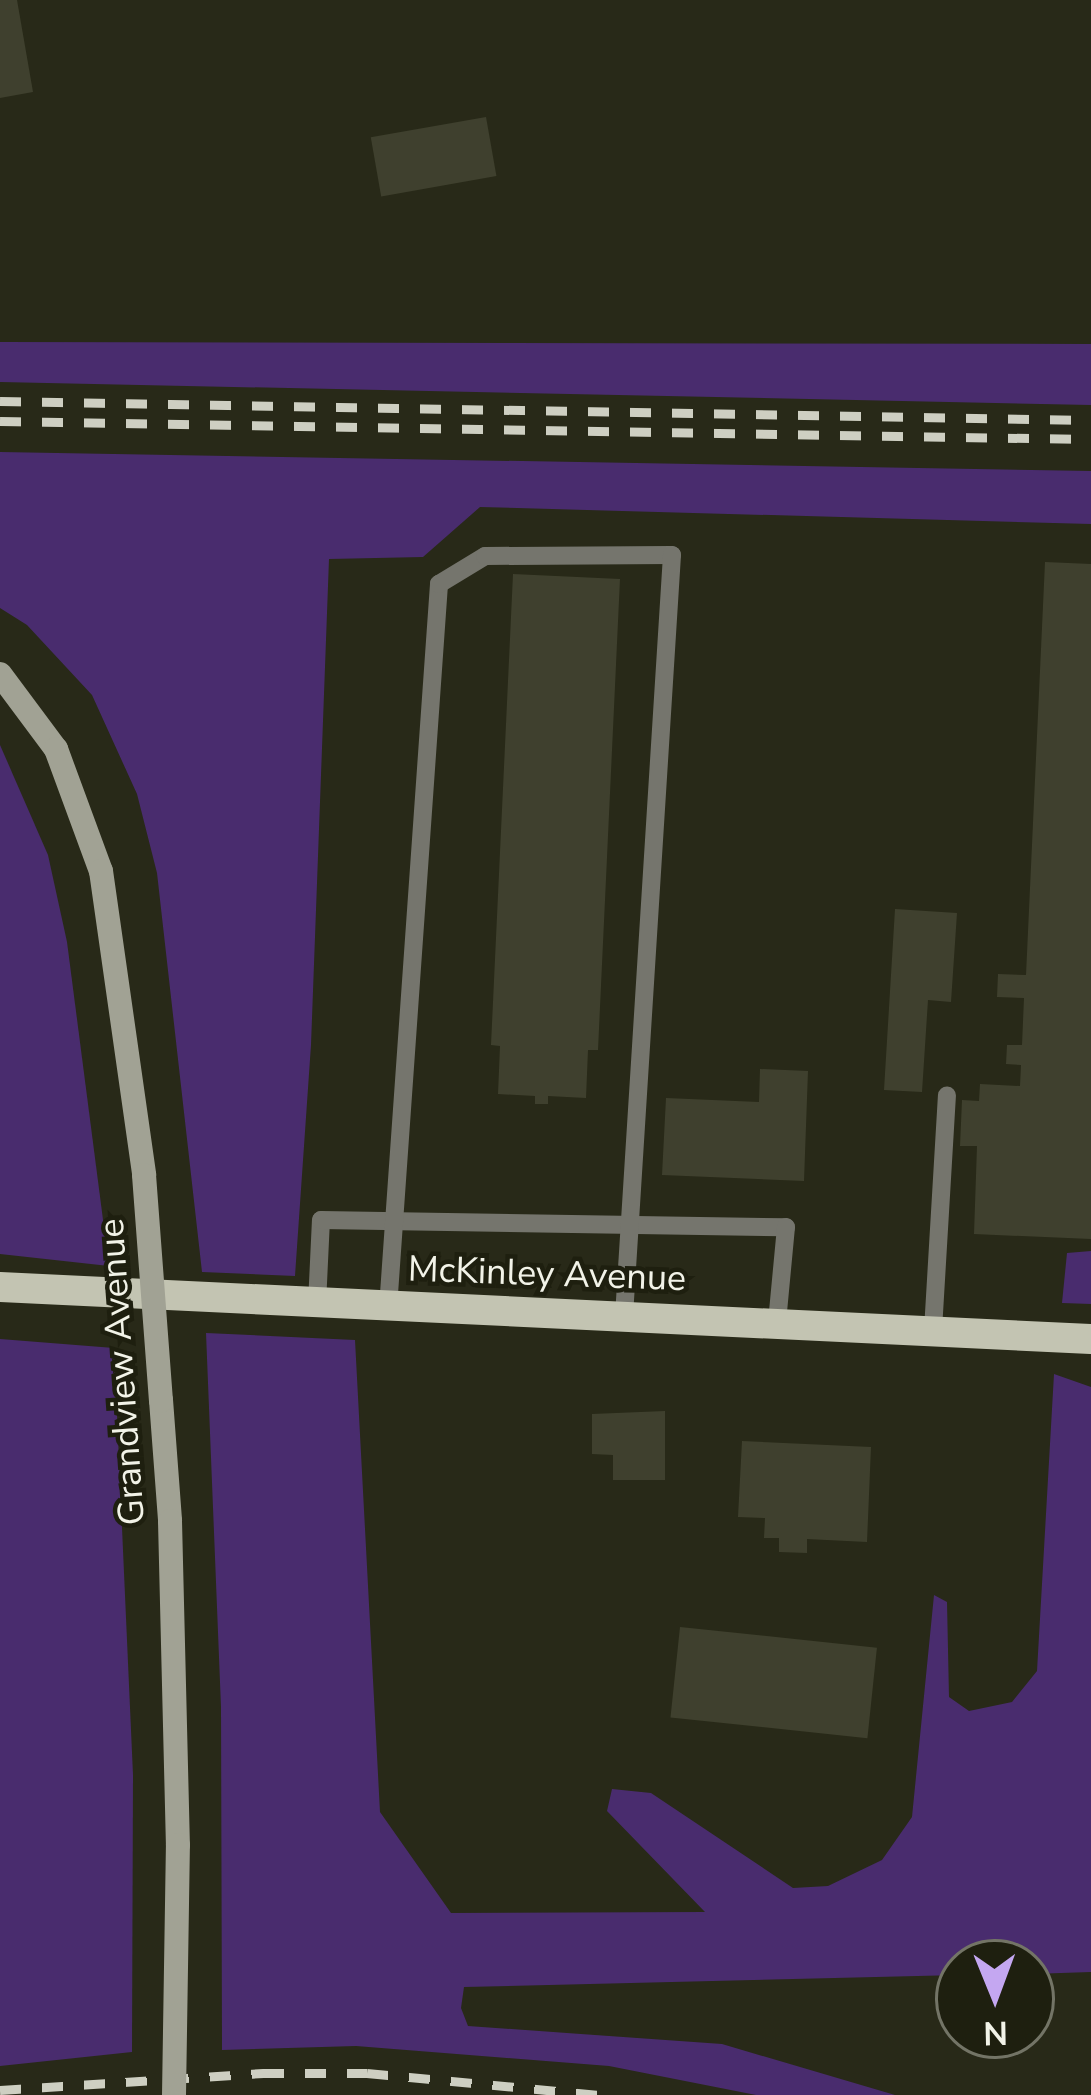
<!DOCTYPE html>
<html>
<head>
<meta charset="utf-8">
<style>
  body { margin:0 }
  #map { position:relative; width:1091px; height:2095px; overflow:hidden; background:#282918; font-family:"Nunito Sans",sans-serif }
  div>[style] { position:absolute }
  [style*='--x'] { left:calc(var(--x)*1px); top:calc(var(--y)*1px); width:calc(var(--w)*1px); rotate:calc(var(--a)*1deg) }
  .green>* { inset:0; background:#492c6e }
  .building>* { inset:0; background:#3f402e; transform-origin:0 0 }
  .lane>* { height:18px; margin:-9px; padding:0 9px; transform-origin:9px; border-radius:9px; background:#75756d }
  .secondary>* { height:24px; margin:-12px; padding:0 12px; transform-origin:12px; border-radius:12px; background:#a1a294 }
  .primary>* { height:30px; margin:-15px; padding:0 15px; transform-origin:15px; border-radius:15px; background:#c3c4b2 }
  .rail>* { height:9px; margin-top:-4.5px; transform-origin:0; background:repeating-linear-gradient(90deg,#cecfc2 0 21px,transparent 0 42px) }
  .secondary-bridge>* { height:24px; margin:-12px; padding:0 12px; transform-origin:12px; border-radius:12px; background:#a1a294 }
  span { translate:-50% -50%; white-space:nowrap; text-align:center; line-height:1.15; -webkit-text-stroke:9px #1e1f0f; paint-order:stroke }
  .street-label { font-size:36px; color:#f2f3e8 }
  .north { position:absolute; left:935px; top:1939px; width:120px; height:120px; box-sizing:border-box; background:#1e1f0f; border:3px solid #737466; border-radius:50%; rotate:179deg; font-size:33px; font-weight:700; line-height:48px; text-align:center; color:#f2f3e8 }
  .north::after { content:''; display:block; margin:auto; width:42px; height:54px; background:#c4a7f1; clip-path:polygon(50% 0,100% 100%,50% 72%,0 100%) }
</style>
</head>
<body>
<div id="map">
  <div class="green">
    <i style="clip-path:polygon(0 342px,1091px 344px,1091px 405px,0 382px)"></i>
    <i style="clip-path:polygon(0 452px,1091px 471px,1091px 524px,480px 507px,423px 557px,329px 559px,311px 1045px,295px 1276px,202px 1272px,157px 873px,137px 794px,92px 695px,27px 625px,0 608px)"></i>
    <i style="clip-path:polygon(0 745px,48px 855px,67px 942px,109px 1266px,0 1254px)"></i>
    <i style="clip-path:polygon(1091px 1251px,1091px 1304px,1062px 1303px,1067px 1253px)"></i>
    <i style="clip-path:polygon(206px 1333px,355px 1340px,380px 1812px,451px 1913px,705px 1912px,607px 1811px,612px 1789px,651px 1793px,793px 1888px,828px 1886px,882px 1860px,912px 1817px,934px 1595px,947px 1602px,949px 1697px,969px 1711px,1012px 1702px,1037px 1671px,1054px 1374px,1091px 1387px,1091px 1972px,1031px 1974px,1031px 1963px,959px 1963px,959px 1975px,464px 1987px,461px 2008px,468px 2026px,722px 2044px,895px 2095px,756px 2095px,609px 2066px,356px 2046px,222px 2050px,221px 1707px)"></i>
    <i style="clip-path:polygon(0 1339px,114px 1348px,133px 1775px,132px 2052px,0 2066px)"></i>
  </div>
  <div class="building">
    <i style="clip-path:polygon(0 0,17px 0,33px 92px,0 98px)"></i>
    <i style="left:486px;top:117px;width:60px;height:117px;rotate:80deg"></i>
    <i style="clip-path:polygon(1045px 562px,1091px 564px,1091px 1239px,974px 1234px,977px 1146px,960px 1146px,962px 1100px,979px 1101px,980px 1084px,1020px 1086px,1021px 1065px,1006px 1064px,1007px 1045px,1022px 1045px,1024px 998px,997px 997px,998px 974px,1026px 975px)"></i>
    <i style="clip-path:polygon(513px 574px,620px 579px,598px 1050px,588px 1050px,586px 1098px,548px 1096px,548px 1104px,535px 1104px,535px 1096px,498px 1094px,500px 1046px,491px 1045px)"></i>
    <i style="clip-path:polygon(895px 909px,957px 913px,951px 1002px,928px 1000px,922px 1092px,884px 1090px)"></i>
    <i style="clip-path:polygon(760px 1069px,808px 1071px,804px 1181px,662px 1175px,666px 1098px,759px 1102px)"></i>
    <i style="clip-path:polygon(665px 1411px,665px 1480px,613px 1480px,613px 1455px,592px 1454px,592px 1414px)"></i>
    <i style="clip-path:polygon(742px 1441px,871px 1447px,867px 1542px,807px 1539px,807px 1553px,779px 1552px,779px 1538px,764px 1538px,765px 1518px,738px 1517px)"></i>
    <i style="left:680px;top:1627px;width:198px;height:91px;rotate:6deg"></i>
  </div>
  <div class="lane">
    <i style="--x:317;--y:1304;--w:84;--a:-87.3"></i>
    <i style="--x:321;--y:1220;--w:465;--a:0.9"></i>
    <i style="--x:786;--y:1227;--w:95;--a:95.4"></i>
    <i style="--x:388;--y:1308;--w:726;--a:-85.97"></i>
    <i style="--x:439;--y:584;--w:54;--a:-31.3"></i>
    <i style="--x:485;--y:556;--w:187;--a:-0.3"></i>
    <i style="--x:672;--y:555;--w:763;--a:93.61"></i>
    <i style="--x:933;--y:1330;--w:235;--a:-86.6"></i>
  </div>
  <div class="secondary">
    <i style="--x:0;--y:674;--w:94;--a:53.3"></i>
    <i style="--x:56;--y:749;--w:130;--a:69.8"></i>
    <i style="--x:101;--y:871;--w:307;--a:81.9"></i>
    <i style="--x:161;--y:1400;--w:121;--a:85.7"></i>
    <i style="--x:170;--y:1521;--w:324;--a:88.6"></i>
  </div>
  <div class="primary">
    <i style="--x:0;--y:1287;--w:1092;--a:2.73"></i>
  </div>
  <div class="rail">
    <i style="--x:0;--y:401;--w:1091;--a:1"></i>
    <i style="--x:0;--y:421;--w:1091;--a:0.95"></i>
    <i style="--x:0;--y:2090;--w:264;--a:-3.7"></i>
    <i style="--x:263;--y:2073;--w:104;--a:0"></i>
    <i style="--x:367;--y:2073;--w:233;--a:5.4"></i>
  </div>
  <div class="secondary-bridge">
    <i style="--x:144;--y:1175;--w:226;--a:85.7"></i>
    <i style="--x:174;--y:2095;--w:250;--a:-89.1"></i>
  </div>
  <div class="street-label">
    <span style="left:547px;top:1274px;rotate:2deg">McKinley Avenue</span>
    <span style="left:122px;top:1372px;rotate:-94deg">Grandview Avenue</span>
  </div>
  <div class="north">N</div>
</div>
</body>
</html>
